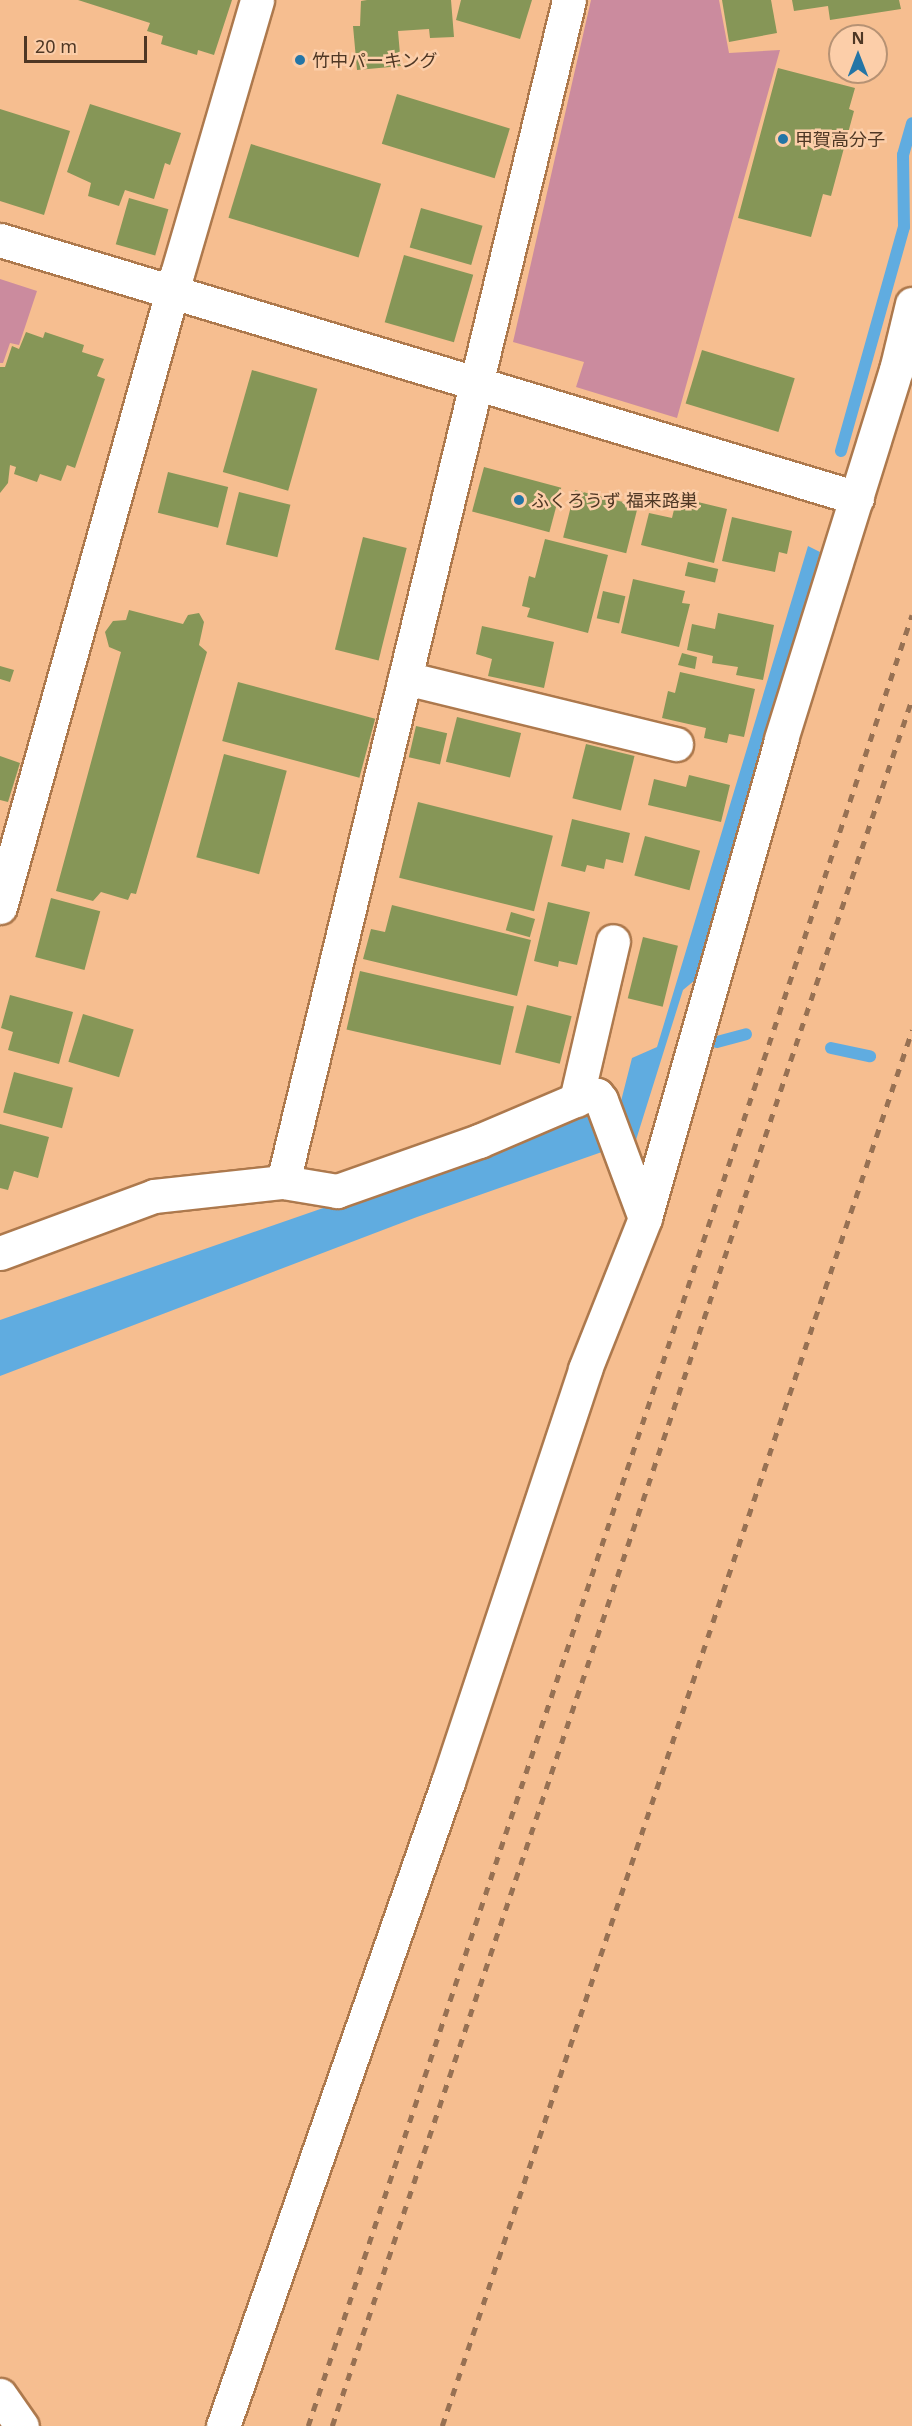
<!DOCTYPE html>
<html>
<head>
<meta charset="utf-8">
<style>
  body { margin:0 }
  #map { position:relative; width:912px; height:2426px; overflow:hidden; background:#f6be90; font-family:"Noto Sans","Noto Sans JP",sans-serif }
  div>[style] { position:absolute }
  [style*='--x'] { left:calc(var(--x)*1px); top:calc(var(--y)*1px); width:calc(var(--w)*1px); rotate:calc(var(--a)*1deg) }
  .green>* { inset:0; background:#cb8b9e }
  .water>* { inset:0; background:#60ace0 }
  .stream>* { height:12px; margin:-6px; padding:0 6px; transform-origin:6px; border-radius:6px; background:#60ace0 }
  .building>* { inset:0; background:#869657; transform-origin:0 0 }
  .roads { filter:drop-shadow(2px 0 #ad794d) drop-shadow(-2px 0 #ad794d) drop-shadow(0 2px #ad794d) drop-shadow(0 -2px #ad794d) }
  .minor>* { height:33px; margin:-16.5px; padding:0 16.5px; transform-origin:16.5px; border-radius:16.5px; background:#fff }
  .rail>* { height:4.5px; margin-top:-2.25px; transform-origin:0; background:repeating-linear-gradient(90deg,#977153 0 8px,transparent 0 16px) }
  .dots>* { width:16px; height:16px; translate:-50% -50%; box-sizing:border-box; border:3px solid #fccea9; border-radius:50% }
  span { translate:-50% -50%; white-space:nowrap; text-align:center; line-height:1.15; -webkit-text-stroke:5px #fccea9; paint-order:stroke }
  .poi-label { font-size:18px; color:#4e3724 }
  .left { translate:0 -50%; text-align:left }
  .north { position:absolute; left:828px; top:24px; width:60px; height:60px; box-sizing:border-box; background:#fccea9; border:2px solid #b69274; border-radius:50%; rotate:0deg; font-size:16px; font-weight:700; line-height:24px; text-align:center; color:#4e3724 }
  .north::after { content:''; display:block; margin:auto; width:21px; height:27px; background:#2475a6; clip-path:polygon(50% 0,100% 100%,50% 72%,0 100%) }
  .scale { position:absolute; left:24px; top:36px; width:123px; height:27px; box-sizing:border-box; border:3px solid #4e3724; border-top:0; padding-left:8px; font-size:18px; line-height:21px; white-space:nowrap; color:#4e3724; -webkit-text-stroke:4px #fccea9; paint-order:stroke }
</style>
</head>
<body>
<div id="map">
  <div class="green">
    <i style="clip-path:polygon(591px 0,719px 0,729px 53px,780px 50px,677px 418px,576px 387px,584px 362px,513px 342px)"></i>
    <i style="clip-path:polygon(0 279px,37px 291px,19px 345px,10px 343px,3px 363px,0 363px)"></i>
  </div>
  <div class="water">
    <i style="clip-path:polygon(808px 546px,820px 552px,695px 980px,683px 990px,636px 1140px,417px 1217px,0 1376px,0 1320px,620px 1105px,632px 1058px,657px 1047px)"></i>
  </div>
  <div class="stream">
    <i style="--x:841;--y:451;--w:233;--a:-74.3"></i>
    <i style="--x:904;--y:227;--w:72;--a:-90.8"></i>
    <i style="--x:903;--y:155;--w:33;--a:-74"></i>
    <i style="--x:717;--y:1042;--w:30;--a:-15"></i>
    <i style="--x:831;--y:1048;--w:40;--a:12"></i>
  </div>
  <div class="building">
    <i style="clip-path:polygon(78px 0,232px 0,214px 55px,198px 50px,197px 55px,161px 44px,163px 36px,147px 31px,150px 23px)"></i>
    <i style="clip-path:polygon(367px 0,451px 0,454px 37px,430px 38px,429px 29px,398px 31px,401px 66px,357px 70px,353px 26px,360px 26px,361px 1px)"></i>
    <i style="clip-path:polygon(461px 0,532px 0,520px 39px,456px 20px)"></i>
    <i style="clip-path:polygon(722px 0,771px 0,777px 33px,729px 42px)"></i>
    <i style="clip-path:polygon(792px 0,899px 0,901px 9px,830px 20px,828px 6px,794px 11px)"></i>
    <i style="clip-path:polygon(778px 68px,855px 88px,849px 109px,854px 111px,831px 196px,823px 194px,811px 237px,738px 218px)"></i>
    <i style="left:397px;top:94px;width:118px;height:52px;rotate:17deg"></i>
    <i style="clip-path:polygon(90px 104px,181px 133px,170px 165px,165px 163px,154px 199px,125px 190px,119px 206px,88px 196px,91px 183px,67px 172px)"></i>
    <i style="clip-path:polygon(0 109px,70px 131px,44px 215px,0 201px)"></i>
    <i style="left:251px;top:144px;width:136px;height:77px;rotate:17deg"></i>
    <i style="left:129px;top:198px;width:41px;height:48px;rotate:16deg"></i>
    <i style="left:421px;top:208px;width:64px;height:41px;rotate:16deg"></i>
    <i style="left:404px;top:255px;width:72px;height:70px;rotate:16deg"></i>
    <i style="clip-path:polygon(26px 332px,43px 338px,45px 332px,84px 345px,82px 352px,104px 359px,97px 376px,105px 379px,75px 468px,67px 465px,61px 481px,40px 474px,37px 482px,14px 474px,16px 467px,10px 465px,8px 483px,0 493px,0 367px,5px 367px,12px 346px,19px 349px)"></i>
    <i style="left:702px;top:350px;width:97px;height:56px;rotate:17deg"></i>
    <i style="left:252px;top:370px;width:68px;height:106px;rotate:16deg"></i>
    <i style="left:484px;top:467px;width:80px;height:46px;rotate:15deg"></i>
    <i style="left:168px;top:472px;width:62px;height:42px;rotate:14deg"></i>
    <i style="left:575px;top:490px;width:65px;height:49px;rotate:14deg"></i>
    <i style="left:239px;top:492px;width:53px;height:54px;rotate:14deg"></i>
    <i style="clip-path:polygon(677px 497px,727px 509px,714px 563px,641px 545px,649px 513px,672px 518px)"></i>
    <i style="clip-path:polygon(732px 517px,792px 531px,787px 554px,779px 552px,775px 572px,722px 561px)"></i>
    <i style="left:363px;top:537px;width:45px;height:116px;rotate:14deg"></i>
    <i style="clip-path:polygon(545px 539px,608px 555px,588px 633px,527px 617px,530px 608px,522px 606px,529px 576px,535px 578px)"></i>
    <i style="left:688px;top:562px;width:31px;height:14px;rotate:13deg"></i>
    <i style="clip-path:polygon(633px 579px,685px 591px,682px 603px,690px 604px,679px 647px,621px 633px)"></i>
    <i style="left:603px;top:591px;width:23px;height:28px;rotate:13deg"></i>
    <i style="clip-path:polygon(129px 610px,183px 624px,188px 615px,199px 613px,204px 622px,199px 645px,207px 652px,136px 894px,131px 893px,128px 900px,101px 892px,93px 901px,56px 891px,121px 652px,109px 647px,105px 632px,113px 621px,126px 620px)"></i>
    <i style="clip-path:polygon(718px 613px,774px 625px,763px 680px,736px 675px,738px 667px,712px 663px,713px 656px,687px 650px,692px 624px,715px 629px)"></i>
    <i style="clip-path:polygon(482px 626px,554px 642px,544px 688px,488px 676px,492px 659px,476px 654px)"></i>
    <i style="clip-path:polygon(682px 653px,697px 657px,695px 669px,678px 665px)"></i>
    <i style="clip-path:polygon(0 666px,14px 670px,10px 682px,0 679px)"></i>
    <i style="clip-path:polygon(680px 672px,755px 689px,744px 737px,729px 734px,727px 743px,704px 738px,706px 728px,662px 718px,668px 691px,675px 693px)"></i>
    <i style="left:238px;top:682px;width:142px;height:61px;rotate:15deg"></i>
    <i style="left:457px;top:717px;width:66px;height:46px;rotate:14deg"></i>
    <i style="left:416px;top:726px;width:32px;height:32px;rotate:13deg"></i>
    <i style="left:586px;top:744px;width:50px;height:56px;rotate:14deg"></i>
    <i style="left:224px;top:754px;width:65px;height:107px;rotate:15deg"></i>
    <i style="clip-path:polygon(0 756px,20px 763px,8px 802px,0 800px)"></i>
    <i style="clip-path:polygon(689px 775px,730px 785px,721px 822px,648px 805px,654px 779px,686px 787px)"></i>
    <i style="left:418px;top:802px;width:139px;height:78px;rotate:14deg"></i>
    <i style="clip-path:polygon(572px 819px,630px 833px,623px 863px,606px 859px,604px 869px,587px 865px,585px 872px,561px 866px)"></i>
    <i style="left:645px;top:836px;width:57px;height:41px;rotate:15deg"></i>
    <i style="left:51px;top:898px;width:51px;height:61px;rotate:15deg"></i>
    <i style="clip-path:polygon(548px 902px,590px 912px,577px 965px,559px 961px,558px 967px,534px 961px)"></i>
    <i style="clip-path:polygon(392px 905px,531px 940px,517px 996px,363px 959px,371px 929px,385px 932px)"></i>
    <i style="left:511px;top:912px;width:25px;height:19px;rotate:16deg"></i>
    <i style="left:643px;top:937px;width:36px;height:63px;rotate:14deg"></i>
    <i style="left:360px;top:971px;width:158px;height:60px;rotate:13deg"></i>
    <i style="clip-path:polygon(10px 995px,73px 1012px,59px 1064px,8px 1050px,13px 1032px,1px 1028px)"></i>
    <i style="left:527px;top:1005px;width:46px;height:49px;rotate:14deg"></i>
    <i style="left:83px;top:1014px;width:53px;height:50px;rotate:17deg"></i>
    <i style="left:14px;top:1072px;width:61px;height:42px;rotate:15deg"></i>
    <i style="clip-path:polygon(0 1124px,49px 1137px,38px 1178px,14px 1171px,8px 1190px,0 1188px)"></i>
  </div>
  <div class="roads">
    <div class="minor">
      <i style="--x:0;--y:240;--w:895;--a:16.75"></i>
      <i style="--x:405;--y:678;--w:279;--a:13.7"></i>
      <i style="--x:0;--y:907;--w:657;--a:-74.38"></i>
      <i style="--x:177;--y:274;--w:285;--a:-73.7"></i>
      <i style="--x:576;--y:1100;--w:163;--a:-76.9"></i>
      <i style="--x:283;--y:1182;--w:1216;--a:-76.4"></i>
      <i style="--x:0;--y:1253;--w:164;--a:-20.3"></i>
      <i style="--x:154;--y:1196;--w:130;--a:-6.2"></i>
      <i style="--x:283;--y:1182;--w:55;--a:9.5"></i>
      <i style="--x:337;--y:1191;--w:151;--a:-19.4"></i>
      <i style="--x:479;--y:1141;--w:117;--a:-23.1"></i>
      <i style="--x:587;--y:1095;--w:10;--a:0"></i>
      <i style="--x:597;--y:1095;--w:6;--a:51"></i>
      <i style="--x:601;--y:1100;--w:126;--a:69.6"></i>
      <i style="--x:0;--y:2395;--w:38;--a:55"></i>
      <i style="--x:223;--y:2426;--w:682;--a:-70.74"></i>
      <i style="--x:448;--y:1782;--w:435;--a:-71.6"></i>
      <i style="--x:585;--y:1369;--w:162;--a:-68.3"></i>
      <i style="--x:645;--y:1218;--w:498;--a:-74.1"></i>
      <i style="--x:781;--y:739;--w:387;--a:-72.7"></i>
      <i style="--x:896;--y:370;--w:68;--a:-76.4"></i>
    </div>
  </div>
  <div class="rail">
    <i style="--x:308;--y:2426;--w:1909;--a:-71.56"></i>
    <i style="--x:332;--y:2426;--w:1822;--a:-71.44"></i>
    <i style="--x:442;--y:2426;--w:1473;--a:-71.39"></i>
  </div>
  <div class="dots">
    <i style="left:300px;top:60px;background:#2475a6"></i>
    <i style="left:783px;top:139px;background:#2475a6"></i>
    <i style="left:519px;top:500px;background:#2475a6"></i>
  </div>
  <div class="poi-label">
    <span class="left" style="left:312px;top:60px">竹中パーキング</span>
    <span class="left" style="left:795px;top:139px">甲賀高分子</span>
    <span class="left" style="left:531px;top:500px">ふくろうず 福来路巣</span>
  </div>
  <div class="north">N</div>
  <div class="scale">20 m</div>
</div>
</body>
</html>
